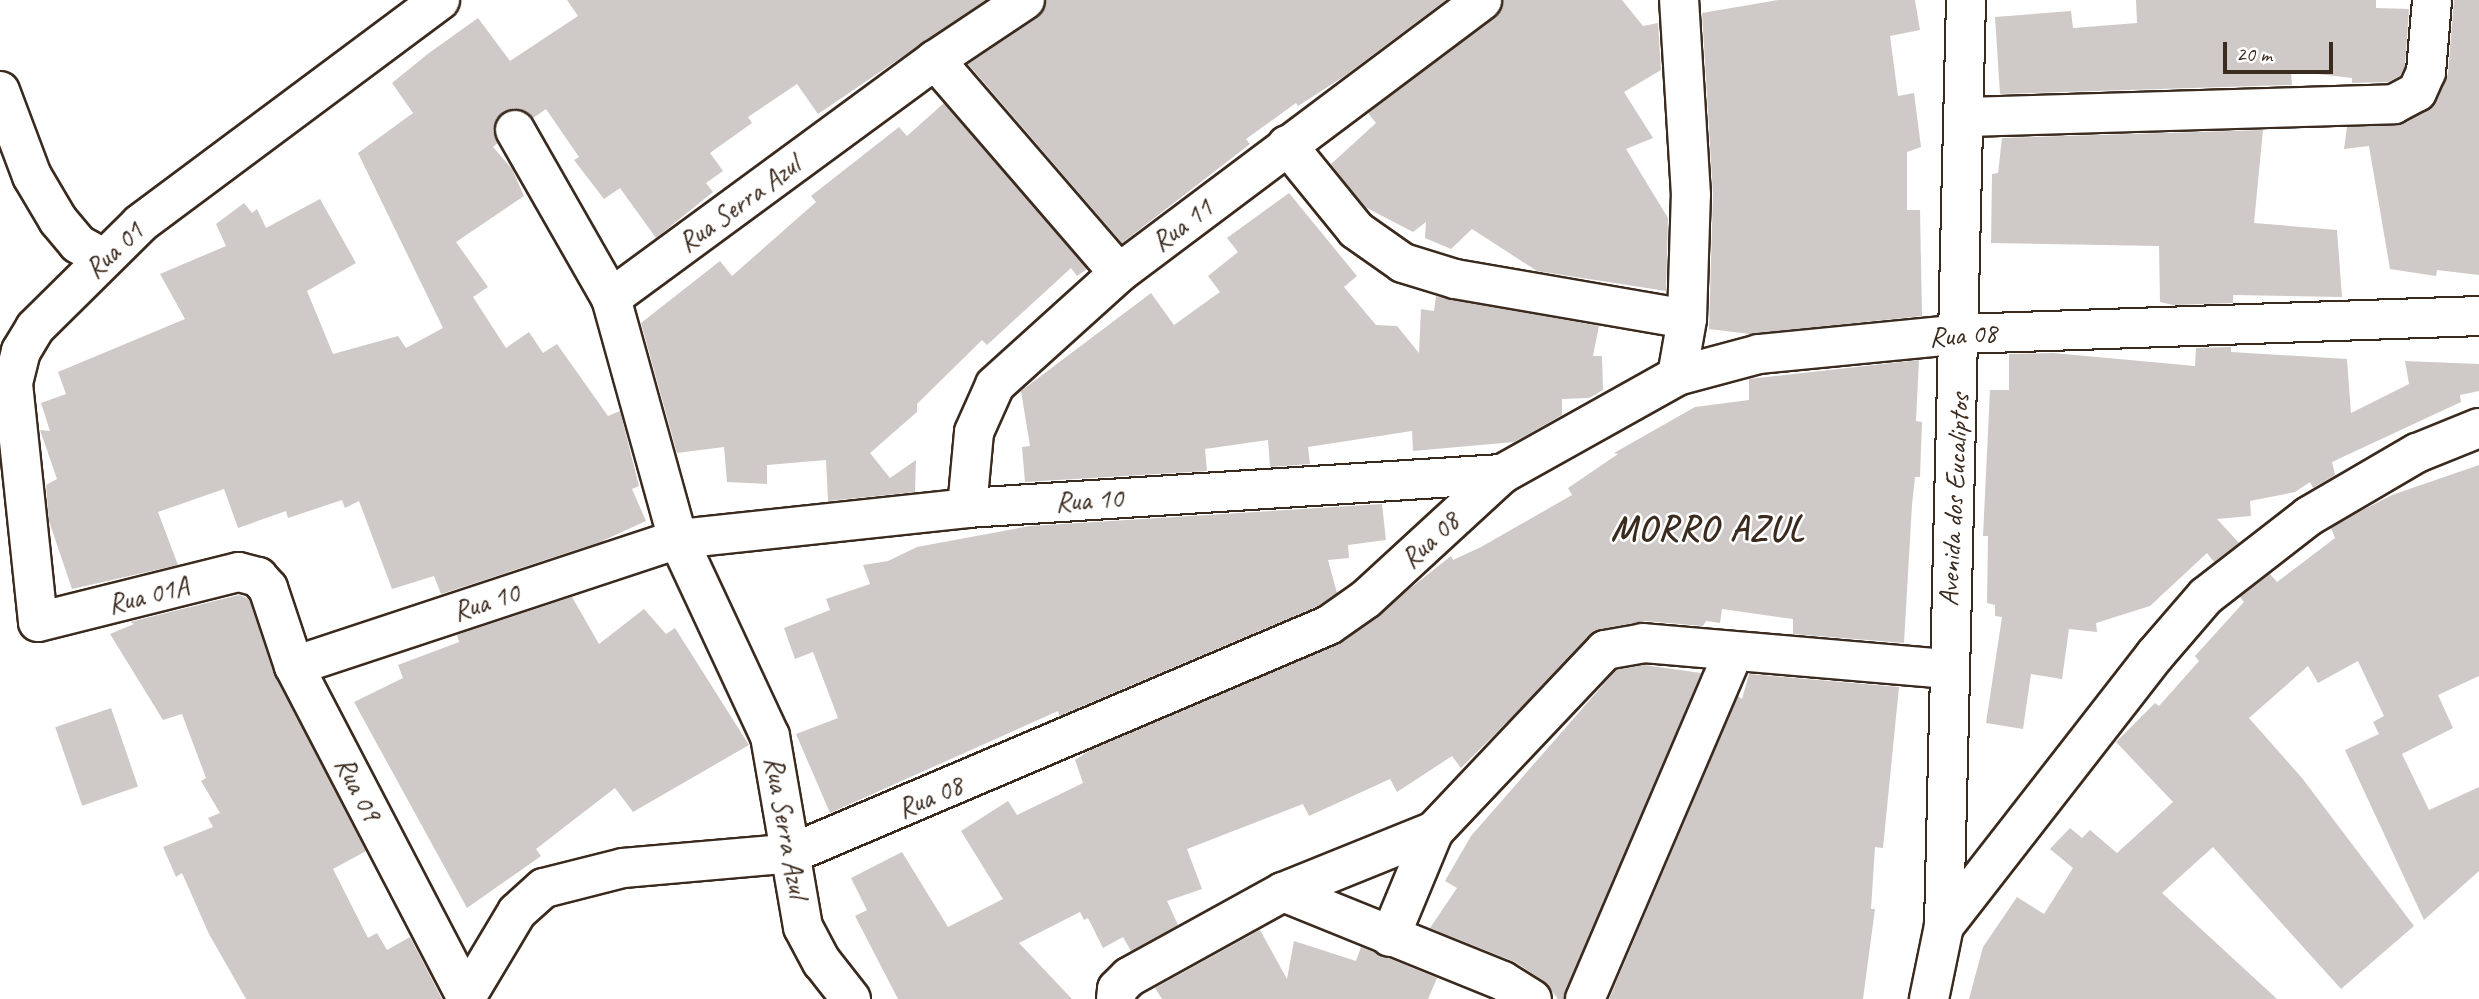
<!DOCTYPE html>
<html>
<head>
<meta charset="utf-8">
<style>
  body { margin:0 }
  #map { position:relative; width:2479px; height:999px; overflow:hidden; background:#fff; font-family:Caveat,sans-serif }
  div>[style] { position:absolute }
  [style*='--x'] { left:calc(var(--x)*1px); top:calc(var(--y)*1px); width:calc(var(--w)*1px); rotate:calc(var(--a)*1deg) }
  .building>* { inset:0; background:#cfcac7; transform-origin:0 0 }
  .roads { filter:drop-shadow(2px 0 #3b2a1e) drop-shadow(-2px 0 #3b2a1e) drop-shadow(0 2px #3b2a1e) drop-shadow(0 -2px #3b2a1e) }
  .minor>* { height:38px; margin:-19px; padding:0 19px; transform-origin:19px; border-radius:19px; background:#fff }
  .tertiary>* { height:38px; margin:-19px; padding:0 19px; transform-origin:19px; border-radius:19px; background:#fff }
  span { translate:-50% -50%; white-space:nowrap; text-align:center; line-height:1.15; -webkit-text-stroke:5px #fff; paint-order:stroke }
  .street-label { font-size:28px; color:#3b2a1e }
  .district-label { font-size:35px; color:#3b2a1e; font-weight:700; letter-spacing:2px }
  .scale { position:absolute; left:2223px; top:42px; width:110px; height:32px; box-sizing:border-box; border:4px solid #3b2a1e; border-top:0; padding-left:9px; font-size:21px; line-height:24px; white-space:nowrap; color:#3b2a1e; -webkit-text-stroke:5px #fff; paint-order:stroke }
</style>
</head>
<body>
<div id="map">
  <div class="building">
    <i style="clip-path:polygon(567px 0,986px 0,818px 114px,797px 84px,748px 117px,752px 123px,710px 153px,723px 171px,706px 183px,713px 192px,656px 238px,620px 188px,604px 199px,574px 160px,579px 157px,546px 109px,533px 118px,514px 108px,497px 118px,493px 131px,498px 143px,493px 147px,512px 169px,524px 196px,456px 242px,488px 287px,473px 297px,506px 348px,529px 332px,543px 353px,557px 344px,608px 416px,620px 411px,639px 486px,632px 489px,646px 521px,600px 542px,441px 594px,434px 576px,392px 589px,359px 501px,345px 508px,342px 500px,288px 518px,286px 511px,238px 528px,224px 489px,158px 512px,178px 565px,72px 589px,49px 521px,46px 485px,57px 479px,40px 430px,50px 431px,41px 403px,66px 394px,58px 372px,185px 319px,160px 274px,226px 246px,216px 224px,244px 203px,252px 213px,257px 209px,266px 228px,320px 199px,356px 263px,307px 291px,333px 354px,398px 336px,406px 348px,443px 328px,358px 153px,413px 113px,392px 83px,429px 53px,478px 18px,510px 61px,578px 16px)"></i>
    <i style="clip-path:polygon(1047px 0,1446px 0,1343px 77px,1298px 106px,1296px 103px,1246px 139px,1250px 144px,1122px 243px,968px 64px,1037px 18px)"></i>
    <i style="clip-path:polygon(1503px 0,1622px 0,1643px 26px,1658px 23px,1661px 70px,1624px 92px,1653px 138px,1626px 149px,1668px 218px,1666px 291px,1537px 271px,1472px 229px,1451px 249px,1425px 238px,1426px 222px,1413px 232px,1365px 207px,1331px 164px,1376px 123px,1368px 113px,1495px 17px)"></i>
    <i style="clip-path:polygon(1778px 0,1915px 0,1920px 30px,1890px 36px,1898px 96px,1914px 93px,1921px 147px,1907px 152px,1907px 210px,1920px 210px,1922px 316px,1750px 334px,1709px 329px,1713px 194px,1702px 13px)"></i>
    <i style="clip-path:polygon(2136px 0,2376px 0,2376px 8px,2409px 9px,2405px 66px,2400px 76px,2388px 82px,2352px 83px,2352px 78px,2291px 71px,2292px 85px,2000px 94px,1995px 17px,2071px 11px,2073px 28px,2137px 23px)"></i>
    <i style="clip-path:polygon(2454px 0,2479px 0,2479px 275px,2437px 270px,2436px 276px,2390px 269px,2369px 146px,2344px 149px,2347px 127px,2404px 124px,2436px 102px,2448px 74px)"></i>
    <i style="clip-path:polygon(944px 103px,1087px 269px,1077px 276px,1071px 268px,987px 345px,982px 340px,917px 404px,917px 412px,870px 453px,890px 478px,916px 460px,915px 492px,828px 501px,826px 460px,767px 465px,767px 484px,727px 482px,724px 447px,677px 453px,641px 323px,720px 261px,732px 276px,816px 202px,811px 196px,899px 127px,907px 136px)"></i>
    <i style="clip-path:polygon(2263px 130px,2254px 223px,2337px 230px,2342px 297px,2233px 295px,2233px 303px,2173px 305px,2160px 302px,2159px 246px,1991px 243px,1992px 174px,1998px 173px,2002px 138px)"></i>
    <i style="clip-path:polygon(1289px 193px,1357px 276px,1344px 287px,1376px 325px,1397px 326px,1419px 353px,1421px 309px,1434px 311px,1436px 296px,1599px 326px,1593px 356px,1602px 356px,1603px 390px,1589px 398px,1562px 399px,1562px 415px,1514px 442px,1413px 451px,1412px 431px,1308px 447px,1310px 464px,1270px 467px,1268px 440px,1205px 449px,1207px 471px,1025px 482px,1022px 447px,1030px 446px,1021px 391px,1151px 293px,1174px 325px,1220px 292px,1208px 276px,1238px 252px,1227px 238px)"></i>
    <i style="clip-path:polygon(2231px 347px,2231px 352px,2347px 359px,2351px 413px,2409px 384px,2405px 361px,2479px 364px,2479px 391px,2460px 395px,2461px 402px,2332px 462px,2335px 475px,2313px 488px,2310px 482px,2295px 492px,2250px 501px,2251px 516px,2217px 519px,2239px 543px,2214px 562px,2207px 553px,2150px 606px,2096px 623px,2097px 632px,2069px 629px,2062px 679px,2031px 674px,2023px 729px,1986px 723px,2002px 617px,1995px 616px,1995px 605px,1987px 603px,1988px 536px,1983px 536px,1990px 390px,2009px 390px,2009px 354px,2053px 353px,2195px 366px,2196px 348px)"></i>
    <i style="clip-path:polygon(1919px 360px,1916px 421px,1922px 422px,1920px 477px,1915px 477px,1912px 505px,1904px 643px,1793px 634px,1793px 619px,1722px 609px,1720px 623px,1706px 621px,1703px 626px,1645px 621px,1600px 629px,1461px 768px,1452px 756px,1397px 792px,1390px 779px,1309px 816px,1303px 804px,1187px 849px,1202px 889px,1167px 901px,1178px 925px,1131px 951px,1123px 937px,1103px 948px,1088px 918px,1084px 920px,1080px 912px,1019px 943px,1072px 999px,898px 999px,855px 916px,867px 910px,851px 878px,902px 852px,948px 927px,1003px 899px,961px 831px,1008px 801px,1017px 815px,1083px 783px,1075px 760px,1090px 750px,1341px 643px,1451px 556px,1453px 560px,1481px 547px,1572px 495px,1568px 488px,1618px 454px,1614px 453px,1695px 407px,1749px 400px,1749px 379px)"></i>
    <i style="clip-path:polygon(2479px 465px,2479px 676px,2438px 695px,2453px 728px,2402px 754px,2429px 810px,2479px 787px,2479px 871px,2424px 920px,2345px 750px,2379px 734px,2373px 722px,2384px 716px,2358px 661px,2318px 683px,2308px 666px,2249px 718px,2302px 778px,2414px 926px,2341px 989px,2213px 847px,2162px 893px,2277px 999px,1969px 999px,1983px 947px,2017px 897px,2044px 914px,2073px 868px,2050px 849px,2070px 828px,2082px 838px,2090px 830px,2117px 853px,2173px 802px,2116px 742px,2155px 703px,2159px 706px,2199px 661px,2195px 656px,2244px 602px,2240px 597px,2270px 574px,2277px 582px,2335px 538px,2331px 528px,2359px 512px,2392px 495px)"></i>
    <i style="clip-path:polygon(1382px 504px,1386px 540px,1348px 545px,1349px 558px,1328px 560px,1337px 593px,1318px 606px,1059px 716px,1058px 711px,830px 813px,796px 734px,838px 718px,813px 652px,795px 659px,784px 628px,830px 610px,826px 599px,870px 584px,863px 565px,888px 561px,917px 547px,1030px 526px)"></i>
    <i style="clip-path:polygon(239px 595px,249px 599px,275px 676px,366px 851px,333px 869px,368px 938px,377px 933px,387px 950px,410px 937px,442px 999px,246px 999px,209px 934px,182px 873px,176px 877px,163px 847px,213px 827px,208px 818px,220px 813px,201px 781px,206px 778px,182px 714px,163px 720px,110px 634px,134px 624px,130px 622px)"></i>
    <i style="clip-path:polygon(572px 597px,599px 644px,644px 609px,666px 634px,675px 628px,749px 745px,633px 812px,615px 788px,536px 849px,541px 856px,467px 908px,354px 702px,403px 678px,398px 665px,459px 642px,457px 635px)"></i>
    <i style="clip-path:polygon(1644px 665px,1701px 673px,1564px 999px,1558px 999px,1544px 981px,1515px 962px,1430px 928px,1457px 888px,1445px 881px,1471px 836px,1616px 670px)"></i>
    <i style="clip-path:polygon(1749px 674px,1899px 687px,1883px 848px,1875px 847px,1871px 909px,1875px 909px,1863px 999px,1609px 999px,1738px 696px,1742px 699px)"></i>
    <i style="left:111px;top:708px;width:83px;height:59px;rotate:71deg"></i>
    <i style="clip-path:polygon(1260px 930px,1287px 979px,1294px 941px,1356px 961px,1361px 947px,1437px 978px,1428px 999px,1162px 999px,1155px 988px)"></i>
  </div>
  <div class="roads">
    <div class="minor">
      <i style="--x:440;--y:0;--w:374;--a:143.3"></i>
      <i style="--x:140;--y:224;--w:148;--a:135.3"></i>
      <i style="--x:35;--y:328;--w:27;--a:121"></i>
      <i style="--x:21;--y:351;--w:34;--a:104"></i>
      <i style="--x:13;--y:384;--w:239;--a:84"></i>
      <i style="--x:38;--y:622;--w:207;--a:-14"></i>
      <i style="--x:239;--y:572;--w:20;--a:15"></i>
      <i style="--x:258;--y:577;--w:15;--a:48"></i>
      <i style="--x:268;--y:588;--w:82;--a:71.6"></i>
      <i style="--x:294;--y:666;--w:373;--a:62.5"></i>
      <i style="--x:935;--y:60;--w:281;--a:49.2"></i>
      <i style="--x:0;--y:91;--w:91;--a:69.4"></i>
      <i style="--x:32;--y:176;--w:51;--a:59.4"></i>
      <i style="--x:58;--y:220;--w:31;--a:50"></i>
      <i style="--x:78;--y:244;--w:29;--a:29"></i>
      <i style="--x:1967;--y:117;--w:427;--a:-1.7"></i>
      <i style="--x:2394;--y:104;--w:26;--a:-28"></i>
      <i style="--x:2417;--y:92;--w:22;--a:-66"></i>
      <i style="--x:2426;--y:72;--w:72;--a:-85.2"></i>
      <i style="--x:515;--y:130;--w:193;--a:60.3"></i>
      <i style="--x:611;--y:298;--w:250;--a:74.5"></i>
      <i style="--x:678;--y:539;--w:217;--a:65"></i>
      <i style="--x:770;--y:736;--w:194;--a:80.2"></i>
      <i style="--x:803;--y:927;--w:40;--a:62"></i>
      <i style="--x:822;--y:962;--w:47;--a:51.9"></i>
      <i style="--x:1287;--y:145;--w:109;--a:50.9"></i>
      <i style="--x:1356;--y:230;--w:57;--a:35.1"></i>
      <i style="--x:1403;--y:263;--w:54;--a:17.1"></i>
      <i style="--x:1455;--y:279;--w:235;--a:9.8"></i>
      <i style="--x:611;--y:298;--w:402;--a:-36.3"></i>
      <i style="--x:935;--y:60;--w:108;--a:-33.7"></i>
      <i style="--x:1677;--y:376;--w:58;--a:-80"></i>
      <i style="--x:1687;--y:319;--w:124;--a:-88.2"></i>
      <i style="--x:1691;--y:195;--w:195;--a:-93.5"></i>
      <i style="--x:967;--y:508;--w:76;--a:-84.7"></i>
      <i style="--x:974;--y:432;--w:51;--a:-65.9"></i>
      <i style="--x:995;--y:385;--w:167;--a:-42.1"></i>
      <i style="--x:1119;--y:273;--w:454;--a:-36.9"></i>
      <i style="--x:294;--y:666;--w:404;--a:-18.3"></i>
      <i style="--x:678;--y:539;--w:291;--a:-6.1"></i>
      <i style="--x:967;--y:508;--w:536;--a:-3.64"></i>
      <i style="--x:1283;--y:892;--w:237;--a:22"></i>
      <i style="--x:1503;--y:981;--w:34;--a:32"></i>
      <i style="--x:1944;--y:926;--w:343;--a:-52.1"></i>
      <i style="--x:2155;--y:655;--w:78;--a:-49.2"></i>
      <i style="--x:2206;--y:596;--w:130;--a:-37.8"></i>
      <i style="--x:2309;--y:516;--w:125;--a:-30.3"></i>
      <i style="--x:2417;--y:453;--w:67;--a:-22"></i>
      <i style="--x:1390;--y:937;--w:115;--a:-67.5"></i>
      <i style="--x:465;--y:999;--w:101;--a:-59.1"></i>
      <i style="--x:517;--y:912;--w:36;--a:-42"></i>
      <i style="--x:544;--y:888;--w:81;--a:-14.2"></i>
      <i style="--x:623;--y:868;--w:171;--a:-5"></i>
      <i style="--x:793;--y:853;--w:582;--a:-23.04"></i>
      <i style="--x:1329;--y:625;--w:45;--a:-35.1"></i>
      <i style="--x:1366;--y:599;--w:185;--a:-42.6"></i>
      <i style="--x:1502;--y:474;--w:201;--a:-29.2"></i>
      <i style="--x:1677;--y:376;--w:85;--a:-15"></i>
      <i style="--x:1759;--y:354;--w:204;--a:-5.6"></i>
      <i style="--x:1962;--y:334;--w:517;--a:-1.99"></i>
      <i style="--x:1116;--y:999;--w:10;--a:-84"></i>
      <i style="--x:1117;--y:989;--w:17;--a:-45"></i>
      <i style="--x:1129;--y:977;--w:176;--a:-28.9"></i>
      <i style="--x:1283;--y:892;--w:163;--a:-22"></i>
      <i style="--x:1434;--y:831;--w:249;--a:-46.6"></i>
      <i style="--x:1605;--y:650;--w:39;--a:-10"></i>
      <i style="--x:1643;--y:643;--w:305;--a:4.9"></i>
      <i style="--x:1585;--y:999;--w:376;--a:-66.8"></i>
    </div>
    <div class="tertiary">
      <i style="--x:1929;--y:999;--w:75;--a:-78.4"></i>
      <i style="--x:1944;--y:926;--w:926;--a:-88.64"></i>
    </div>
  </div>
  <div class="street-label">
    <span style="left:739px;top:204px;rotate:-36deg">Rua Serra Azul</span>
    <span style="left:1182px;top:225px;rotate:-37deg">Rua 11</span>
    <span style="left:114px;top:250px;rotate:-43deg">Rua 01</span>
    <span style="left:1963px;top:335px;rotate:-4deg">Rua 08</span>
    <span style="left:1089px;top:500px;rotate:-4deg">Rua 10</span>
    <span style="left:1954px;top:500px;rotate:-87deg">Avenida dos Eucaliptos</span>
    <span style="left:1430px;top:540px;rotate:-43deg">Rua 08</span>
    <span style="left:148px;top:595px;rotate:-14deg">Rua 01A</span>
    <span style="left:486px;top:602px;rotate:-18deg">Rua 10</span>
    <span style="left:358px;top:789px;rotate:63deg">Rua 09</span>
    <span style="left:930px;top:797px;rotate:-23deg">Rua 08</span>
    <span style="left:786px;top:827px;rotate:80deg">Rua Serra Azul</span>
  </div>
  <div class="district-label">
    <span style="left:1708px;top:529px">MORRO AZUL</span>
  </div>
  <div class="scale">20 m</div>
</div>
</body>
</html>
